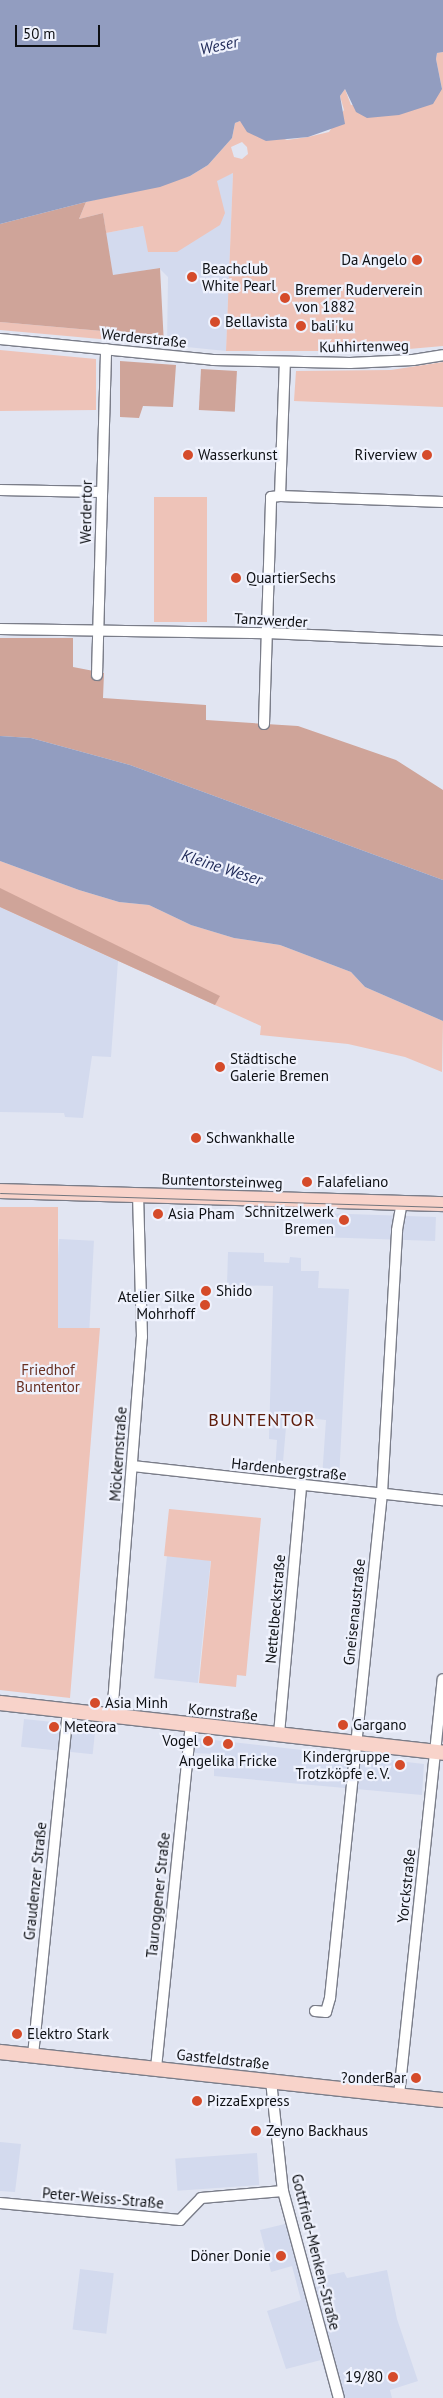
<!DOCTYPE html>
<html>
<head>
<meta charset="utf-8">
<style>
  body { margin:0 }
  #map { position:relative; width:443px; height:2398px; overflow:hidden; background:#e1e5f2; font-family:"PT Sans",sans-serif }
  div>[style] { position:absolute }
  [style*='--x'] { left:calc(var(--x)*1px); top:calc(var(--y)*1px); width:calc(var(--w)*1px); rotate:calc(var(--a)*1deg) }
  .built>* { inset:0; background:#d3daee; transform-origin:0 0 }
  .green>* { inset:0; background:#eec3b8; transform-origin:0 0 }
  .forest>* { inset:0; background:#cfa499; transform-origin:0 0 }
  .water>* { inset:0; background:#929dc0 }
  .roads { filter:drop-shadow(1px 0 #7a7d89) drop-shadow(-1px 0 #7a7d89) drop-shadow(0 1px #7a7d89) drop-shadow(0 -1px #7a7d89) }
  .street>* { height:10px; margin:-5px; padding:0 5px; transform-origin:5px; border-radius:5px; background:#fff }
  .secondary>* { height:14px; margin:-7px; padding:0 7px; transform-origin:7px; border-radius:7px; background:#f8d3ca }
  .tram>* { height:1px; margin:-0.5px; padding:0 0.5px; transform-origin:0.5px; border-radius:0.5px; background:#73767e }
  .dots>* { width:14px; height:14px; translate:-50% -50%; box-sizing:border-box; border:2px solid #eff2fd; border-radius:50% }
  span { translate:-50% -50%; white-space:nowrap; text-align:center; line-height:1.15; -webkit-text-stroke:4.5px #eff2fd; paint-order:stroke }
  .poi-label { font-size:15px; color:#0e1014 }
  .right { translate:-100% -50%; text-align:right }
  .left { translate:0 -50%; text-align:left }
  .street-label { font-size:15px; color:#0e1014 }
  .park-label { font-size:15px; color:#693124 }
  .water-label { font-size:16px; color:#222c5a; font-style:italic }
  .quarter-label { font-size:18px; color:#5e1c0b; letter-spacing:1px }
  .scale { position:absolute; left:15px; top:25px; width:85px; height:22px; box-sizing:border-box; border:2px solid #0e1014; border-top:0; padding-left:6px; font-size:15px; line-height:18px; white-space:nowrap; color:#0e1014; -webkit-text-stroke:4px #eff2fd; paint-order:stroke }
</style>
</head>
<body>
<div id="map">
  <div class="built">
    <i style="clip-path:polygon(233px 173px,226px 351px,167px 345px,168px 277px,159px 268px,113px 276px,106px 233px,143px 226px,141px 209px)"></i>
    <i style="clip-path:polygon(0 907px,118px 961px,111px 1057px,92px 1056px,83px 1118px,65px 1117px,64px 1113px,0 1112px)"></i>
    <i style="left:320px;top:1213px;width:116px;height:24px;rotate:2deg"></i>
    <i style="left:59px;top:1239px;width:35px;height:89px;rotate:3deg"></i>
    <i style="clip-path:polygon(228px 1252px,264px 1253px,264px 1262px,289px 1263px,290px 1257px,301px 1258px,301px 1271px,319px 1271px,318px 1288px,349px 1289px,339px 1479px,322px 1478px,326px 1420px,287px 1416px,282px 1473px,275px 1472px,277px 1440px,269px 1439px,273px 1286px,227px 1285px)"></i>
    <i style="left:167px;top:1556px;width:44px;height:123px;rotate:6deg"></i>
    <i style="left:24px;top:1719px;width:72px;height:28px;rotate:6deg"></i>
    <i style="clip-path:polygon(196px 1738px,424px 1764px,422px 1795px,214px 1776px,214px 1754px,195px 1753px)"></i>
    <i style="clip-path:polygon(0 2142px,21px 2144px,15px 2192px,0 2191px)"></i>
    <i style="left:257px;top:2153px;width:32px;height:82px;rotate:86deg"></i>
    <i style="clip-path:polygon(293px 2222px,308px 2279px,344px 2272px,347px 2278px,387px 2270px,397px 2319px,418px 2381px,390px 2390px,392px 2398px,333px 2398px,321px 2360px,286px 2369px,267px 2311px,301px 2300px,292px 2266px,271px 2272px,260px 2230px)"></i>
    <i style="left:80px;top:2269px;width:34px;height:61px;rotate:7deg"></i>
  </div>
  <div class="green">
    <i style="clip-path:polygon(evenodd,443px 52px,443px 346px,386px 351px,226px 351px,233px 173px,217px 181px,225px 213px,220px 225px,177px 252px,148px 252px,143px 226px,106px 233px,103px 213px,79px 219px,86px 202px,190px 176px,208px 165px,232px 138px,235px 123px,240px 121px,287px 140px,308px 137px,329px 132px,344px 110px,340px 96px,345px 89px,351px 105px,442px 89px,436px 59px,437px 53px,443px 52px,242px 142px,247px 147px,248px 154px,242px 159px,234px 157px,231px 147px,242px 142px)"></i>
    <i style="clip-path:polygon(0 322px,125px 333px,167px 345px,0 330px)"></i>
    <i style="clip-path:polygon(0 350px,96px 359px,96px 410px,0 411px)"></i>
    <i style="clip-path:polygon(443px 362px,443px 407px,294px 401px,296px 371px,391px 370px)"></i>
    <i style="left:154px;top:497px;width:53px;height:125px"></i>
    <i style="clip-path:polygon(0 861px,79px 890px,119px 902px,149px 905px,191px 925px,234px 938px,280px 945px,351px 972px,365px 987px,443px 1021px,442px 1072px,405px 1057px,348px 1044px,260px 1035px,261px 1026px,0 907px)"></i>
    <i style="clip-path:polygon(0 1207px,58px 1207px,58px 1328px,100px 1328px,70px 1698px,0 1690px)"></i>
    <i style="clip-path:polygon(169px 1509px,261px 1518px,246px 1676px,237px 1675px,236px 1687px,199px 1683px,211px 1561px,164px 1556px)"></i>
  </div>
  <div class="forest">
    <i style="clip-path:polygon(86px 202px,79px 219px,103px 213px,113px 275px,160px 268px,164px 345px,125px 333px,0 322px,0 224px)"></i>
    <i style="clip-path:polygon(120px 361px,176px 365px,173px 407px,143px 406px,139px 418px,120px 417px)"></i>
    <i style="left:201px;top:369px;width:36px;height:41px;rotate:3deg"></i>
    <i style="clip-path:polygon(0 638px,73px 638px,73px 667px,104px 673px,103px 698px,206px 705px,206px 720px,298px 726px,396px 760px,443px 790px,443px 880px,130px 765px,31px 738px,0 736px)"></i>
    <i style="clip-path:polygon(0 888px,220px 996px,215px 1005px,0 907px)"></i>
  </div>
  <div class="water">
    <i style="clip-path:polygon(0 0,443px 0,443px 52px,437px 53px,436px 59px,442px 89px,433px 104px,399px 115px,367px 118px,356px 112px,345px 89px,340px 96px,345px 124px,308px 137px,266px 141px,247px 132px,240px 121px,235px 123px,232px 138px,208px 165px,190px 176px,160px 187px,86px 202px,0 224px)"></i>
    <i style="clip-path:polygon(0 736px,31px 738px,130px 765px,443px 880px,443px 1021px,365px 987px,351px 972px,280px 945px,234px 938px,191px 925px,149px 905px,119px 902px,79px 890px,0 861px)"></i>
  </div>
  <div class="roads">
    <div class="street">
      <i style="--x:0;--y:339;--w:214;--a:5.6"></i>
      <i style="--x:213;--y:360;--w:137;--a:1.3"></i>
      <i style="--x:350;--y:363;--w:63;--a:-2.7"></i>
      <i style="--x:413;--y:360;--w:30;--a:-9"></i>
      <i style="--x:0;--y:490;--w:101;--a:1.1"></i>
      <i style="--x:280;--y:496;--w:163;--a:2.1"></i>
      <i style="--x:0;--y:629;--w:267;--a:0.9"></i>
      <i style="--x:267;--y:633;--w:176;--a:2.6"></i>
      <i style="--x:97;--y:675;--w:326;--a:-88.4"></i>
      <i style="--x:264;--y:724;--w:227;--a:-88.2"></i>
      <i style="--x:271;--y:497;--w:9;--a:-6"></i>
      <i style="--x:280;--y:496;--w:134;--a:-87.9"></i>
      <i style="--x:133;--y:1466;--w:312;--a:6.3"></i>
      <i style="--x:112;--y:1716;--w:380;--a:-85.5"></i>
      <i style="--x:142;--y:1337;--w:143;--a:-91.6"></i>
      <i style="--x:279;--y:1734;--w:249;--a:-84.9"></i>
      <i style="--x:315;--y:2011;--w:11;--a:5"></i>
      <i style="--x:326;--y:2012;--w:15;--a:-74"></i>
      <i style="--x:330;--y:1998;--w:508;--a:-84.12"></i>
      <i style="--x:382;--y:1493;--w:263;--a:-86.7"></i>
      <i style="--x:397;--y:1230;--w:27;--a:-80"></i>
      <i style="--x:33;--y:2055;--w:346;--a:-84.2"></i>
      <i style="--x:156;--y:2068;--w:345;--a:-84.2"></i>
      <i style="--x:271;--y:2081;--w:111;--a:83.8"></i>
      <i style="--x:283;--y:2191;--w:214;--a:74.9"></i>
      <i style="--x:399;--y:2095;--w:418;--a:-84"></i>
      <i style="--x:0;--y:2203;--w:181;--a:5.4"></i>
      <i style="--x:180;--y:2220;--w:30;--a:-46"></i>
      <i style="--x:201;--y:2198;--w:82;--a:-4.9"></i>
    </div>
    <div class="secondary">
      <i style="--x:0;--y:1191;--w:443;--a:1.7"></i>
      <i style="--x:0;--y:1703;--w:446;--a:6.4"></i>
      <i style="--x:0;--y:2052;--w:446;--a:6.2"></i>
    </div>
  </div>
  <div class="tram">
    <i style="--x:0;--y:1193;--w:443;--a:1.8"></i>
  </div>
  <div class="dots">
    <i style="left:417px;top:260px;background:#d54b2a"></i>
    <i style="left:192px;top:277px;background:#d54b2a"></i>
    <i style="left:285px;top:298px;background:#d54b2a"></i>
    <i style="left:215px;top:322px;background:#d54b2a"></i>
    <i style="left:301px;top:326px;background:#d54b2a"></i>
    <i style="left:188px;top:455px;background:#d54b2a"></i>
    <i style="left:427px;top:455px;background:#d54b2a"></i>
    <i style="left:236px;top:578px;background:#d54b2a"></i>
    <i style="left:220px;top:1067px;background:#d54b2a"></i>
    <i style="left:196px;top:1138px;background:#d54b2a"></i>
    <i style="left:307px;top:1182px;background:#d54b2a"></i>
    <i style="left:158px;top:1214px;background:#d54b2a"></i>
    <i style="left:344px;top:1220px;background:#d54b2a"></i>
    <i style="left:206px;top:1291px;background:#d54b2a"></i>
    <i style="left:205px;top:1305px;background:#d54b2a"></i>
    <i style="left:95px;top:1703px;background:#d54b2a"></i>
    <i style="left:343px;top:1725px;background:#d54b2a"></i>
    <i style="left:54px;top:1727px;background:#d54b2a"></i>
    <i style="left:208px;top:1741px;background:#d54b2a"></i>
    <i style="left:228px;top:1744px;background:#d54b2a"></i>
    <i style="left:400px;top:1765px;background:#d54b2a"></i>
    <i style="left:17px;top:2034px;background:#d54b2a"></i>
    <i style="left:416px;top:2078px;background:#d54b2a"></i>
    <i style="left:197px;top:2101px;background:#d54b2a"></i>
    <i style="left:256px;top:2131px;background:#d54b2a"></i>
    <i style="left:281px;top:2256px;background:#d54b2a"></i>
    <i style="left:393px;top:2377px;background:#d54b2a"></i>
  </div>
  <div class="poi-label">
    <span class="right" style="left:407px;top:260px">Da Angelo</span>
    <span class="left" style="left:202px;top:277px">Beachclub<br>White Pearl</span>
    <span class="left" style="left:295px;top:298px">Bremer Ruderverein<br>von 1882</span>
    <span class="left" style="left:225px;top:322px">Bellavista</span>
    <span class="left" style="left:311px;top:326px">bali'ku</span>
    <span class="left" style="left:198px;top:455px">Wasserkunst</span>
    <span class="right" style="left:417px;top:455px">Riverview</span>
    <span class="left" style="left:246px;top:578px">QuartierSechs</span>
    <span class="left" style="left:230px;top:1067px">Städtische<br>Galerie Bremen</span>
    <span class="left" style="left:206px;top:1138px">Schwankhalle</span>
    <span class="left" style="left:317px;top:1182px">Falafeliano</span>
    <span class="right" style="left:334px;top:1220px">Schnitzelwerk<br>Bremen</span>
    <span class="left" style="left:168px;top:1214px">Asia Pham</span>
    <span class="left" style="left:216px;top:1291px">Shido</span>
    <span class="right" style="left:195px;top:1305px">Atelier Silke<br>Mohrhoff</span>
    <span class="left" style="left:105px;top:1703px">Asia Minh</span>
    <span class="left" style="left:353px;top:1725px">Gargano</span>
    <span class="left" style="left:64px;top:1727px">Meteora</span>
    <span class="right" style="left:198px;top:1741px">Vogel</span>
    <span class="right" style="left:390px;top:1765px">Kindergruppe<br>Trotzköpfe e. V.</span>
    <span style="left:228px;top:1761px">Angelika Fricke</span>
    <span class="left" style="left:27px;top:2034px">Elektro Stark</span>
    <span class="right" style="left:406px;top:2078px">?onderBar</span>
    <span class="left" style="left:207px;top:2101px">PizzaExpress</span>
    <span class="left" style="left:266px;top:2131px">Zeyno Backhaus</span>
    <span class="right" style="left:271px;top:2256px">Döner Donie</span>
    <span class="right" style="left:383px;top:2377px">19/80</span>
  </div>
  <div class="street-label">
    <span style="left:144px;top:338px;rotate:6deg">Werderstraße</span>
    <span style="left:364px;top:346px;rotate:-1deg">Kuhhirtenweg</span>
    <span style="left:86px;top:512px;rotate:-89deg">Werdertor</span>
    <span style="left:271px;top:620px;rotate:3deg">Tanzwerder</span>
    <span style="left:222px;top:1181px;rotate:2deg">Buntentorsteinweg</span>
    <span style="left:118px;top:1454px;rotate:-86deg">Möckernstraße</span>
    <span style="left:289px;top:1469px;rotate:6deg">Hardenbergstraße</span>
    <span style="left:275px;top:1609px;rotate:-85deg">Nettelbeckstraße</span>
    <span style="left:354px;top:1612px;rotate:-84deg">Gneisenaustraße</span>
    <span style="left:223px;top:1712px;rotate:6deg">Kornstraße</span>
    <span style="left:35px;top:1881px;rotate:-84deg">Graudenzer Straße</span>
    <span style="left:406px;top:1886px;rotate:-84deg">Yorckstraße</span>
    <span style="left:158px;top:1895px;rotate:-84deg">Tauroggener Straße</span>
    <span style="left:223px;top:2059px;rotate:6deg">Gastfeldstraße</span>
    <span style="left:103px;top:2198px;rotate:5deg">Peter-Weiss-Straße</span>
    <span style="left:316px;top:2252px;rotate:76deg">Gottfried-Menken-Straße</span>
  </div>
  <div class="park-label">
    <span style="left:48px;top:1378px">Friedhof<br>Buntentor</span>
  </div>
  <div class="water-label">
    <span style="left:219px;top:45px;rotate:-12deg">Weser</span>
    <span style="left:222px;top:867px;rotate:18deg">Kleine Weser</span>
  </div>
  <div class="quarter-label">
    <span style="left:262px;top:1420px">BUNTENTOR</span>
  </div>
  <div class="scale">50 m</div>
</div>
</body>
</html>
